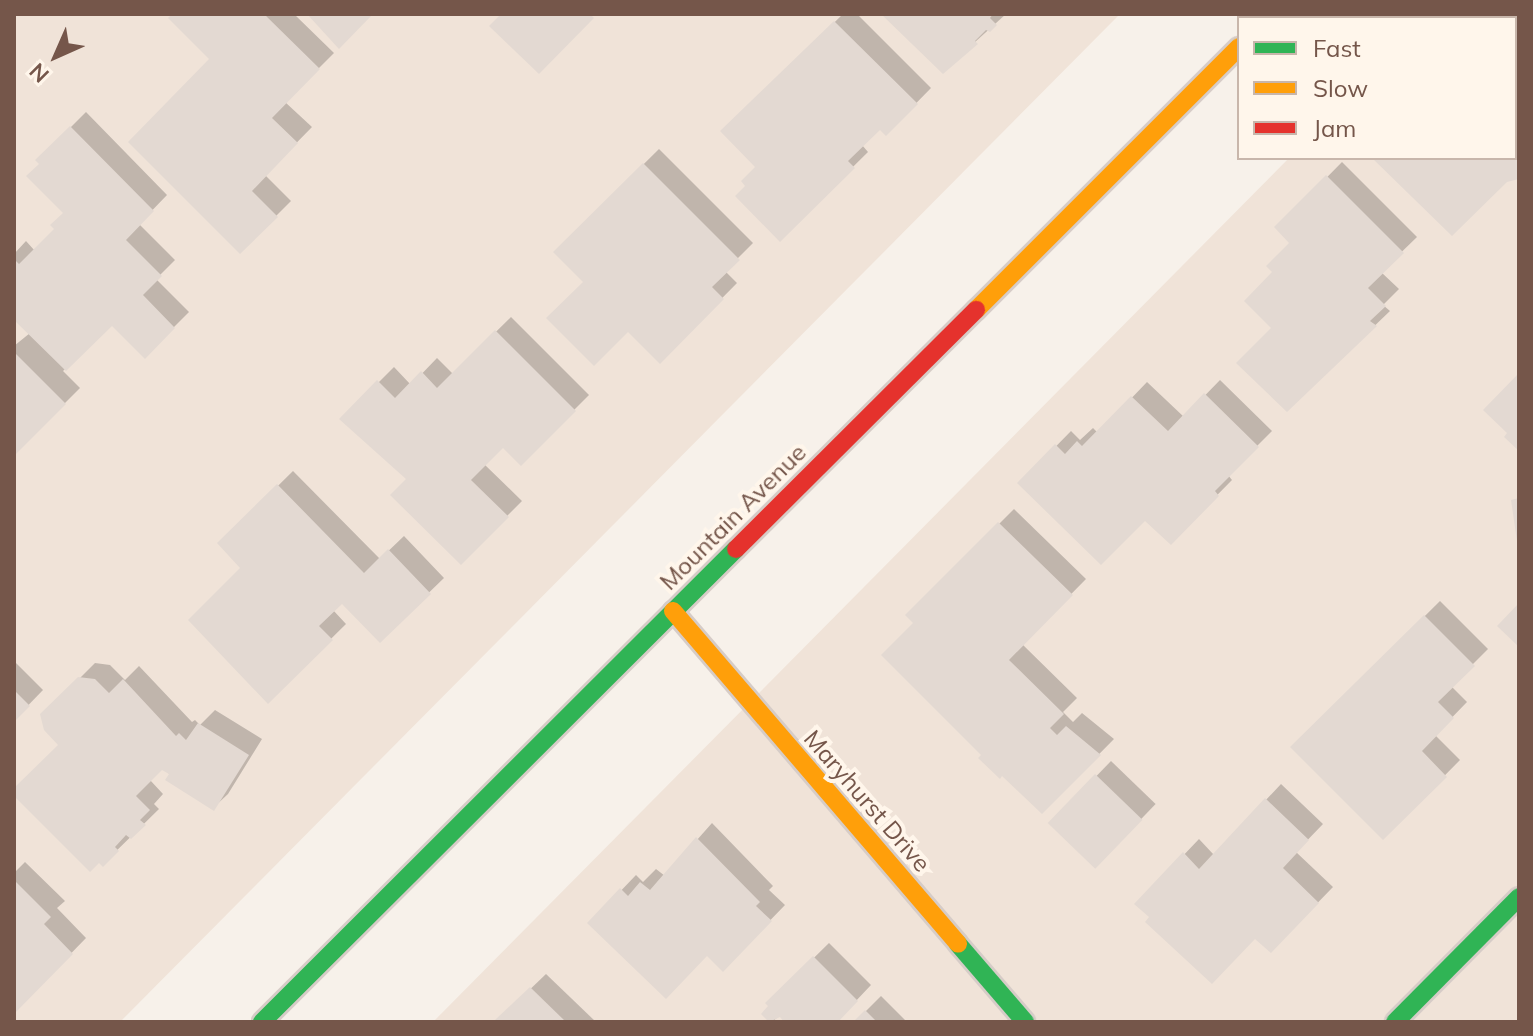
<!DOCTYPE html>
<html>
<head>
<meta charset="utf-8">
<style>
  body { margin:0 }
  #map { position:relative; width:1533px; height:1036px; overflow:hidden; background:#f7f1ea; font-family:Mulish,sans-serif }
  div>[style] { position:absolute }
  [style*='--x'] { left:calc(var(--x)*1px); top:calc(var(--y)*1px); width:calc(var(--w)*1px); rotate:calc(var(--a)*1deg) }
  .residential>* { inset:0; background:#f0e3d8 }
  .shadow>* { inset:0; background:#0003; transform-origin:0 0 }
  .building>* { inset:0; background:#e3d9d2; transform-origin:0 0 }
  .roads { filter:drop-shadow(2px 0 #d6ccc7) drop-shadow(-2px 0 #d6ccc7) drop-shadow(0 2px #d6ccc7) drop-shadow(0 -2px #d6ccc7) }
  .fast>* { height:18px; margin:-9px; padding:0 9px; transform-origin:9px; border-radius:9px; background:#30b455 }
  .slow>* { height:18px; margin:-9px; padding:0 9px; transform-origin:9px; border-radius:9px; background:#ff9f0a }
  .jam>* { height:18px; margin:-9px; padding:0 9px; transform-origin:9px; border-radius:9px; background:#e5322d }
  span { translate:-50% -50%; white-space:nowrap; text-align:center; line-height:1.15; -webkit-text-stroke:8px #fff6eb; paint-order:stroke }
  .street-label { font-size:24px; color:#75564a }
  .frame { position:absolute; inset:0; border:16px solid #75564a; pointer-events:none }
  .legend { position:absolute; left:1237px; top:16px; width:280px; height:144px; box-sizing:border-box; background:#fff6eb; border:2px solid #c8b6ab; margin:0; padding:10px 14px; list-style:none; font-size:24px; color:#75564a }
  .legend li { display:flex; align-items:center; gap:16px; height:40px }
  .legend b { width:40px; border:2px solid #c8b6ab }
  .north { position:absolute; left:16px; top:16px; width:80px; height:80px; -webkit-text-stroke:6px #fff6eb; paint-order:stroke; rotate:225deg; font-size:22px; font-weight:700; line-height:32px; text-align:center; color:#75564a }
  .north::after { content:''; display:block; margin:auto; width:28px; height:36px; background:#75564a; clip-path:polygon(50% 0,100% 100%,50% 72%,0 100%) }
</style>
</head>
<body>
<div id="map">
  <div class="residential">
    <i style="clip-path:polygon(14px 14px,1120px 14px,120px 1022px,14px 1022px)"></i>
    <i style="clip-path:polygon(1432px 14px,1519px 14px,1519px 1022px,433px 1022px,1289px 158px,1515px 158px,1515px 18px,1428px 18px)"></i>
  </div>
  <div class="shadow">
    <i style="clip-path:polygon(175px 14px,294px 14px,334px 53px,285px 102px,312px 127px,265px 175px,291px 201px,240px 252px,212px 59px)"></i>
    <i style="clip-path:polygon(843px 14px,857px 14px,931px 88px,886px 134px,880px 127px,862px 145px,868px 152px,780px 239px,748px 186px,758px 167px,723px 131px)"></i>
    <i style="clip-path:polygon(884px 14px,1006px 14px,943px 71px)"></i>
    <i style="clip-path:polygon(1488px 14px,1519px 14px,1519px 85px,1515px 89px,1515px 18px,1484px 18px)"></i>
    <i style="clip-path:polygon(1515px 92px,1519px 96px,1519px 177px,1374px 158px,1515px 158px)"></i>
    <i style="clip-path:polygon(86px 112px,167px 195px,139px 224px,175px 260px,156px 279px,189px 312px,145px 356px,112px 323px,63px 371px,80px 388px,14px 454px,14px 346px,30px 333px,14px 317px,14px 254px,26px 241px,35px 251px,57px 229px,65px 213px,38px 160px)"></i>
    <i style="clip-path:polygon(659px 149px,753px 243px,725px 271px,737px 283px,660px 361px,555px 252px)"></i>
    <i style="clip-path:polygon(1342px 162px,1417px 237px,1381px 272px,1399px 289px,1383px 305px,1390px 311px,1287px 410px,1273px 328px,1275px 272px,1292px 242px,1277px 228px)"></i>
    <i style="clip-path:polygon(511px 317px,589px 395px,521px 463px,503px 445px,484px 464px,522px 501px,461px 562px,408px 479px,342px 419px,394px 367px,411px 385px,437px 358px,453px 374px)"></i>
    <i style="clip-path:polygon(1220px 380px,1272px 431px,1228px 475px,1232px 480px,1171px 542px,1145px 518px,1020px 483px,1071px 431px,1080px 440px,1093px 428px,1098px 433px,1147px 382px,1184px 417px)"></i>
    <i style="clip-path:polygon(293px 471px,380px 559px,404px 536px,444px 578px,380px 640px,343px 601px,333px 610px,346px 624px,268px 701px,243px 568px,220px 543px)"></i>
    <i style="clip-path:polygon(1014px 509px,1086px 579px,1022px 644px,1077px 698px,1063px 712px,1073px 722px,1082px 713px,1114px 739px,1042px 812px,984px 755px,915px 623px,908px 615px)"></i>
    <i style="clip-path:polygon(1440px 601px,1488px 649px,1451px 686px,1467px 702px,1435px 735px,1460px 760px,1383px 838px,1293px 747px)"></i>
    <i style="clip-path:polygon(14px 661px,43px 690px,14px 720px)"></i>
    <i style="clip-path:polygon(95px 663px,110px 665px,125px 680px,139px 666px,192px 722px,195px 720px,200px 725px,215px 710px,262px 739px,228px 794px,213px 808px,162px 768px,150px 780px,163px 794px,154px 804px,159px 809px,103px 864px,14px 793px,61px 744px,43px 715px)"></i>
    <i style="left:1111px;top:761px;width:62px;height:86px;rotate:44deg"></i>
    <i style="clip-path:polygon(1281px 784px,1323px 824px,1296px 852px,1333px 887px,1271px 951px,1256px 937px,1152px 917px,1137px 904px,1199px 839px,1214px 855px)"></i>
    <i style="clip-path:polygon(712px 823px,773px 886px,769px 890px,785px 905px,723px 969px,708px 953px,590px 923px,636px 875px,643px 882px,656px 869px,665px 876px)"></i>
    <i style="clip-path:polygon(25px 862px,65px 901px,57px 908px,86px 938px,14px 1012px,14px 873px)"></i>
    <i style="clip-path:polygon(829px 943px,871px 985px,836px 1022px,787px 1022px,780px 1015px,772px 1022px,763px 1014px,771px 1006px,768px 1003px)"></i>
    <i style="clip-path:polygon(546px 974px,596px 1022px,498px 1020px)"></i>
    <i style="clip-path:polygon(881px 996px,907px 1022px,855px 1022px)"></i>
  </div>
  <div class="building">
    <i style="clip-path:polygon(172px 14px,264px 14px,320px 69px,272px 118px,298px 143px,252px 191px,278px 217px,240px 254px,128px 142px,209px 59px,168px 18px)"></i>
    <i style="clip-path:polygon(307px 14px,373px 14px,339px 49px)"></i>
    <i style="clip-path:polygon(501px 14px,590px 14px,594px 18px,539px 74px,489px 26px)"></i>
    <i style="clip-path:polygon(881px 14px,993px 14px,990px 18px,997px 25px,990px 32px,986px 30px,975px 41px,978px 44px,943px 74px)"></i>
    <i style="clip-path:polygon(834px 21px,918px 104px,886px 136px,880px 130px,848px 161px,855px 168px,780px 242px,735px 196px,745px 186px,741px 181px,755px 167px,720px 131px)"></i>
    <i style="left:1515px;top:23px;width:6px;height:58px;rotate:45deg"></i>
    <i style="clip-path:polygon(1519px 112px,1519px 179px,1507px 182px,1452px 236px,1372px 158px,1515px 158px,1515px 113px)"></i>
    <i style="clip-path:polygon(70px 126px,154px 211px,126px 240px,162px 276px,143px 295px,175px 328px,145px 359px,112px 326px,66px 371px,14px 320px,14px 259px,19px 264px,54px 229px,50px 225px,63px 213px,26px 176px,39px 164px,35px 160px)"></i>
    <i style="clip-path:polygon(643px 163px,740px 260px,712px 287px,724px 299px,660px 364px,628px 332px,594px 366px,546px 318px,583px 282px,553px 252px)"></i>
    <i style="clip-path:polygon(1326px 175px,1404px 253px,1368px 288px,1386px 306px,1370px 321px,1377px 326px,1287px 412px,1236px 363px,1271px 328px,1244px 301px,1272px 272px,1266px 266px,1289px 243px,1274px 227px)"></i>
    <i style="clip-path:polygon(495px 330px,576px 411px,521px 466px,503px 448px,471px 480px,509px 517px,461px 565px,390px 495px,406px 479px,339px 419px,377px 380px,395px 398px,421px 371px,437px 388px)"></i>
    <i style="clip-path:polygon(14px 352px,66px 404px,14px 456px)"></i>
    <i style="clip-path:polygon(1519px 373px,1519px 451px,1504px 437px,1507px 433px,1483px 410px)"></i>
    <i style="clip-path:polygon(1204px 393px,1259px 447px,1215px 491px,1219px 496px,1171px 545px,1145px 521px,1101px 565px,1017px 483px,1055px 444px,1065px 454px,1077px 441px,1082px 446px,1131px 396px,1168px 431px)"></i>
    <i style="clip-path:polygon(277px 484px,364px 573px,388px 549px,431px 594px,380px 643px,342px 604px,319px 626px,333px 640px,268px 704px,188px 620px,240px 568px,217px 543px)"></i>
    <i style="clip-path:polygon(1519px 498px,1519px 548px,1518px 548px,1511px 500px)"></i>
    <i style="clip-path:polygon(998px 522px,1073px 595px,1009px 660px,1064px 714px,1050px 728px,1057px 735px,1066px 726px,1101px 755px,1042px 814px,1002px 776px,1000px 779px,978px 758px,981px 755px,881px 655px,913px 623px,905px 615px)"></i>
    <i style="clip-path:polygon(1519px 603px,1519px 647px,1497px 626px)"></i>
    <i style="clip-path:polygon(1424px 615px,1475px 666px,1438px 702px,1454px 718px,1422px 751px,1447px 777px,1383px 840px,1290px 747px)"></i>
    <i style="clip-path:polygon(78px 677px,95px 679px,109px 693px,123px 679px,176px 736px,179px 733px,186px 740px,198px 723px,249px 755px,214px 811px,165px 780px,169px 774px,162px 770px,136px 796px,150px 810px,140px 820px,146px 825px,131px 839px,126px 835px,115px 847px,119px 851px,103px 867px,99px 863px,90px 872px,14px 796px,14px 788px,58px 745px,44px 730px,40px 714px)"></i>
    <i style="clip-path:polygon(14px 690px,30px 706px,14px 722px)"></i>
    <i style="left:1095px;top:774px;width:66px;height:68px;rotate:44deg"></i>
    <i style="clip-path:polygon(1265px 798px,1309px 840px,1283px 868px,1319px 903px,1271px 953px,1255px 939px,1212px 984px,1145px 922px,1149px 917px,1134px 904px,1183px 852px,1199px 869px)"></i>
    <i style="clip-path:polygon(696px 837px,760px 902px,756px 906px,772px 921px,723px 972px,707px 956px,666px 999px,587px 923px,620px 888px,628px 896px,640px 882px,650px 890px)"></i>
    <i style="clip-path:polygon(14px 880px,51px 917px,44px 924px,73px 954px,14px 1014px)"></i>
    <i style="clip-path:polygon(813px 956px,858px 1001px,838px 1022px,784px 1022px,780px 1017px,769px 1022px,761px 1014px,768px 1006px,765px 1003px)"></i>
    <i style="clip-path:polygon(530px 987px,566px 1022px,495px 1020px)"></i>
    <i style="clip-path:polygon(865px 1010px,877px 1022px,853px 1022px)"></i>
  </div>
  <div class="roads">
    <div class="fast">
      <i style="--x:1268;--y:18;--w:6;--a:-45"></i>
      <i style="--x:958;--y:944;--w:103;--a:49.3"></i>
      <i style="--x:262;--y:1022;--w:670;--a:-44.94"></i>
      <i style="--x:1395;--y:1022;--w:176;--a:-45.2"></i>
    </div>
    <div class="slow">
      <i style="--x:976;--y:310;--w:372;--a:-45"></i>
      <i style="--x:673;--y:611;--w:438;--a:49.4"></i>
    </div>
    <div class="jam">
      <i style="--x:736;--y:549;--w:339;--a:-44.9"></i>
    </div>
  </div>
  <div class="street-label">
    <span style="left:733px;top:517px;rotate:-45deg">Mountain Avenue</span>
    <span style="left:867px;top:801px;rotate:49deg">Maryhurst Drive</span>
  </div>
  <div class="frame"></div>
  <ul class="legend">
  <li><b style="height:10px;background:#30b455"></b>Fast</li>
  <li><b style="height:10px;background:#ff9f0a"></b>Slow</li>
  <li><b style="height:10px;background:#e5322d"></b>Jam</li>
  </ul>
  <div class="north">N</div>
</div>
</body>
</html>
